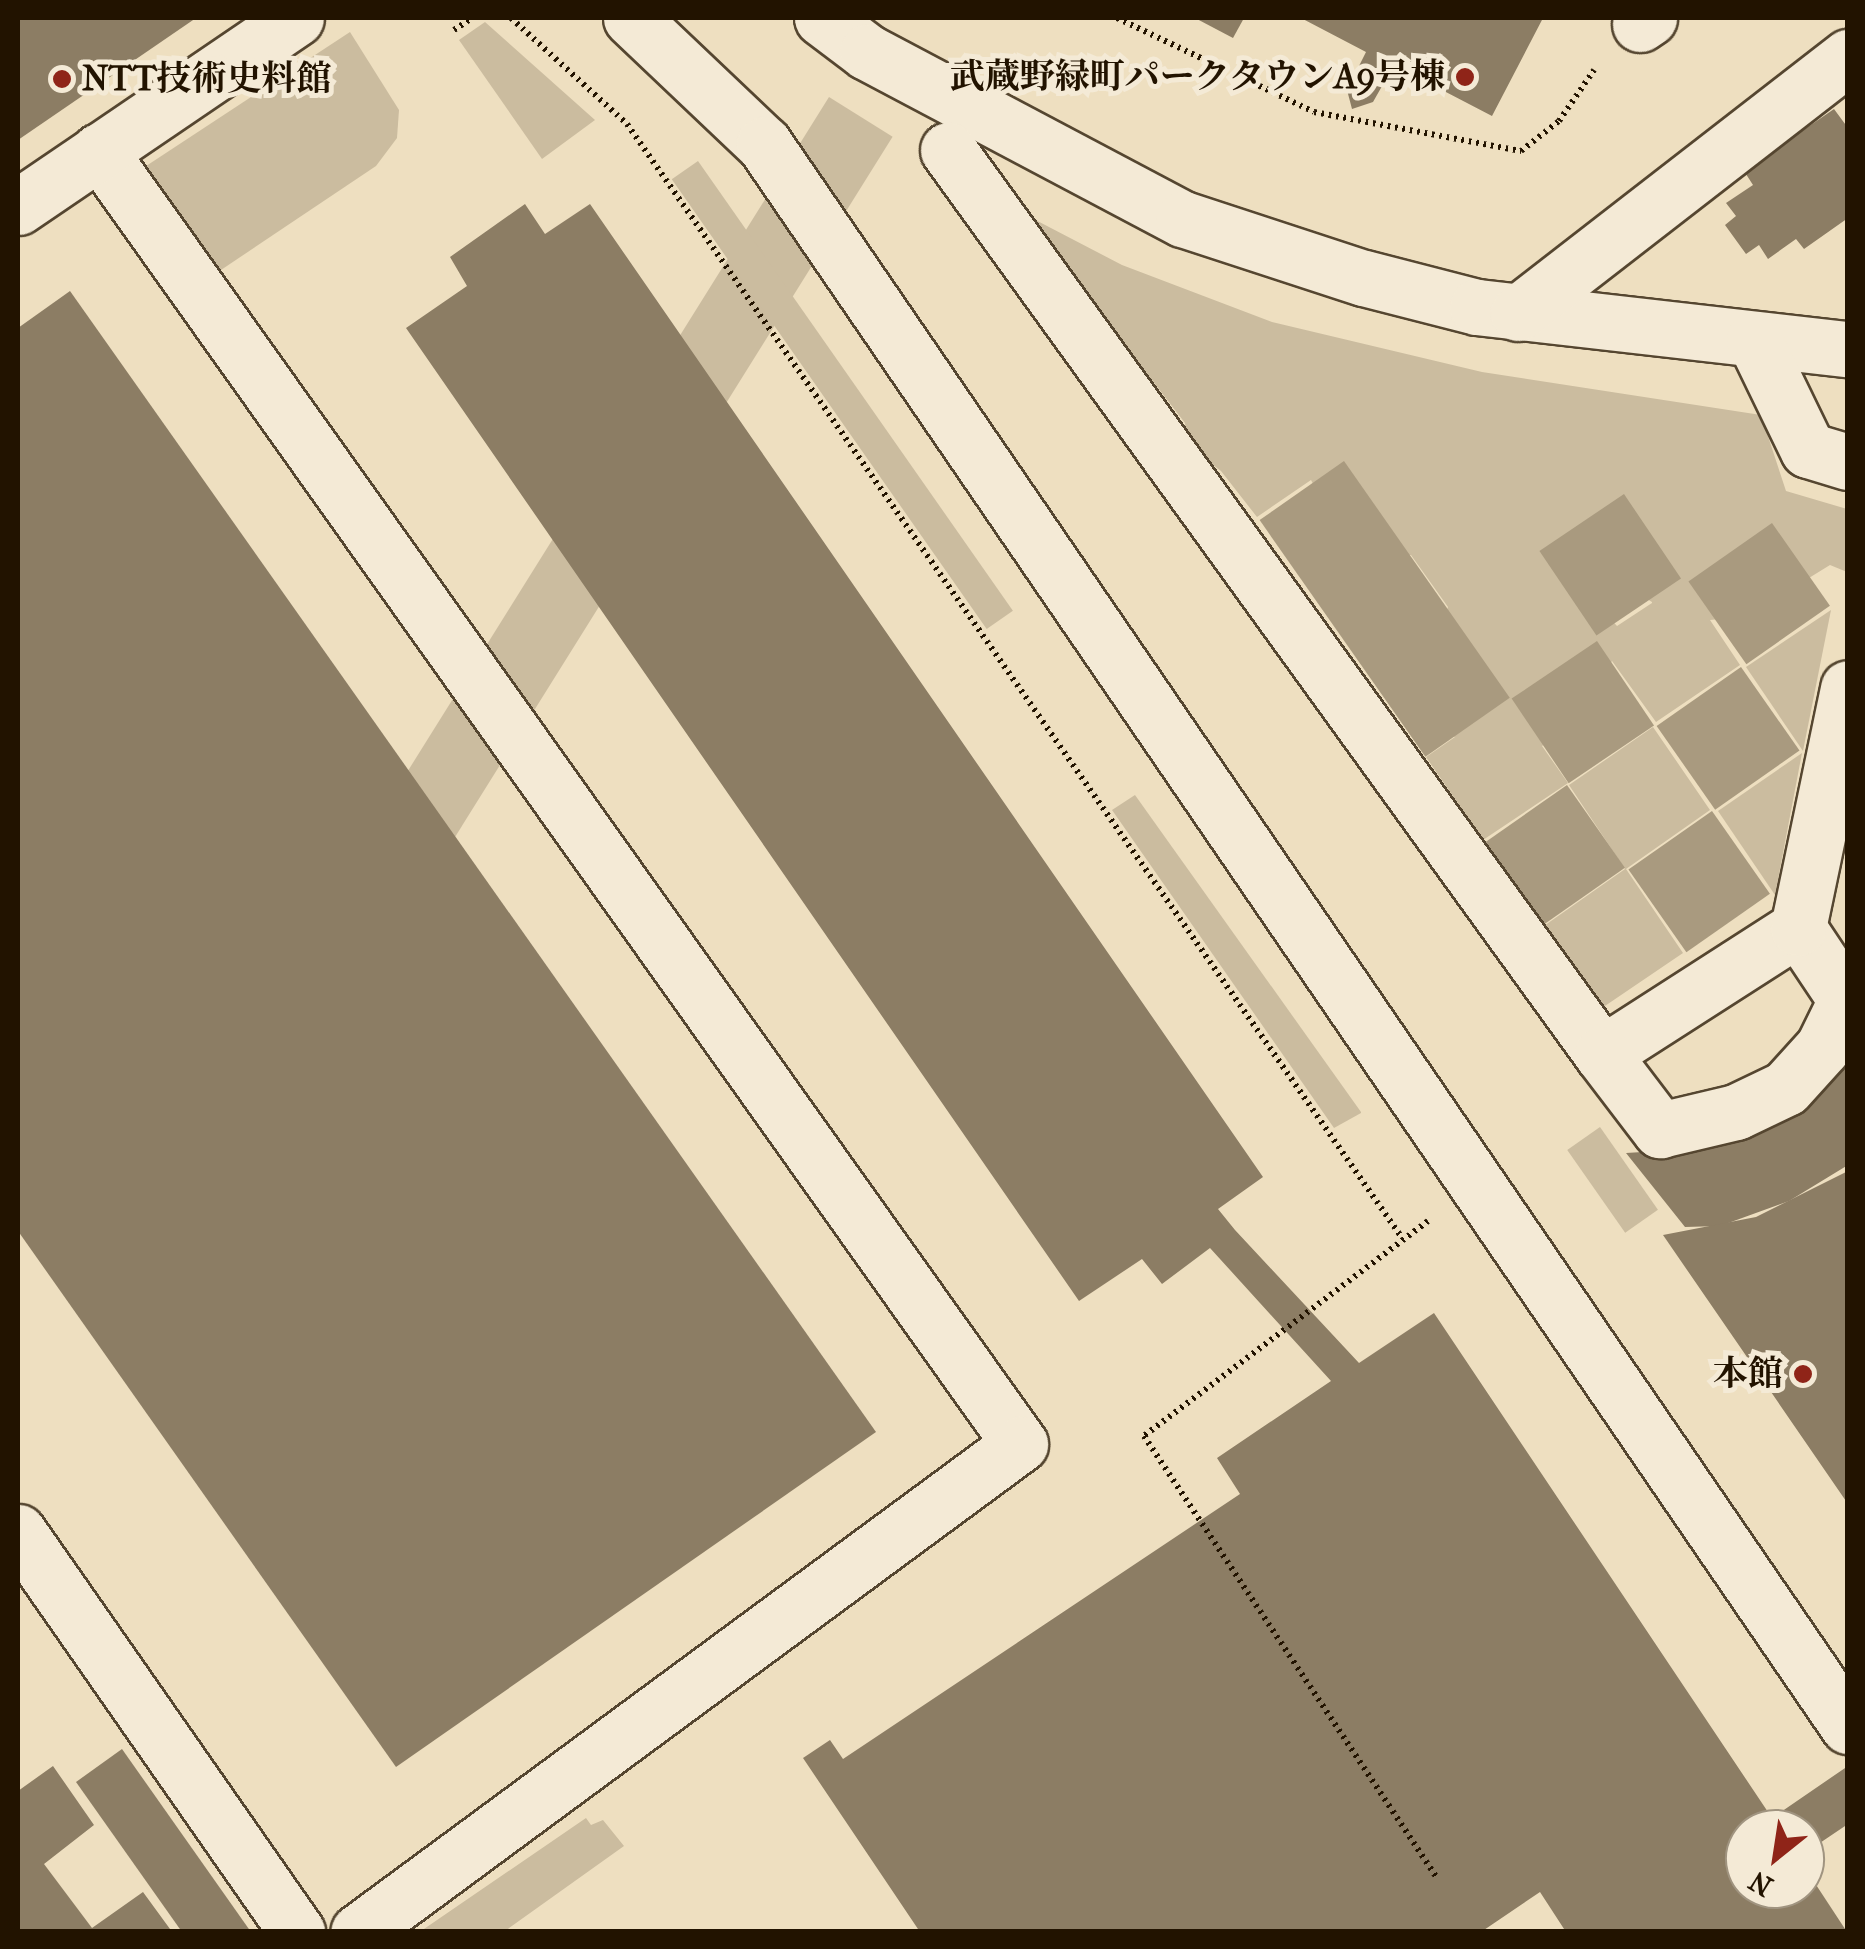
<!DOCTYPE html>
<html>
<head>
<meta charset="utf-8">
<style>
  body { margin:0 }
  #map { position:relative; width:1865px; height:1949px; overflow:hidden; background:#eedfc0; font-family:"IM FELL French Canon","Noto Serif JP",serif }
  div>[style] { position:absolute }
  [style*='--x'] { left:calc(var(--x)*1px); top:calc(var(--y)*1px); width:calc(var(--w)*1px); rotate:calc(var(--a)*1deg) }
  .green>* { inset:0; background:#cbbc9f; transform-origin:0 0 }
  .water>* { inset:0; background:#a99a7f; transform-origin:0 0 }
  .building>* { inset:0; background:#8c7d64 }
  .path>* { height:6px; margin-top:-3px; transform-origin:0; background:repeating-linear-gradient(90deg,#221300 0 2.5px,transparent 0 7.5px) }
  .roads { filter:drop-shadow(2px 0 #554630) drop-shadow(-2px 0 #554630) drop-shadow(0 2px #554630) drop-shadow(0 -2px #554630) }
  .minor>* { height:55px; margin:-27.5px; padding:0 27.5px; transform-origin:27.5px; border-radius:27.5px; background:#f4ead6 }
  .dots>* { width:28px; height:28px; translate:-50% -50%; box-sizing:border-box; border:5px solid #f4ead6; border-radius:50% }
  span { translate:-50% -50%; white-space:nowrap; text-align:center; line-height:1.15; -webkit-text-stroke:10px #f4ead6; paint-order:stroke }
  .poi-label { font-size:35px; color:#221300; font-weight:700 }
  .right { translate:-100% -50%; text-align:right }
  .left { translate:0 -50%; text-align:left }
  .frame { position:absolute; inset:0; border:20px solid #221300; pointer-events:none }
  .north { position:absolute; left:1725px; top:1809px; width:100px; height:100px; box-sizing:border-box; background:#f4ead6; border:2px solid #a09480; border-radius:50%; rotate:210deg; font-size:28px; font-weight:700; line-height:40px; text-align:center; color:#221300 }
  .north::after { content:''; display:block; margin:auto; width:35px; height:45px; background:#8f2418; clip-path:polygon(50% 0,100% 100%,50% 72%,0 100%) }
</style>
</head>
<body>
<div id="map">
  <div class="green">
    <i style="clip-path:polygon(485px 22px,595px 120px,542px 159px,459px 40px)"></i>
    <i style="clip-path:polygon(350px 32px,399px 110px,397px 138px,376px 166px,212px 276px,137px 172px)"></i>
    <i style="left:829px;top:97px;width:75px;height:1210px;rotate:32deg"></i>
    <i style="left:698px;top:161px;width:549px;height:32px;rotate:55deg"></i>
    <i style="clip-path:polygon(evenodd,1024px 214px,1122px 265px,1272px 322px,1482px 372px,1761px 415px,1786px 491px,1847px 509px,1847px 572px,1830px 565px,1783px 594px,1730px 618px,1710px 620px,1740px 665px,1656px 722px,1612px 661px,1566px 727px,1542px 746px,1568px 783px,1483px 840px,1426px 757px,1455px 737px,1440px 732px,1434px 654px,1448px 607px,1411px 555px,1392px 555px,1321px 499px,1311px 480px,1257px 517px,1221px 471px,1188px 446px,1185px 423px,1024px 214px,1596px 568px,1652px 602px,1652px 603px,1617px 626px,1576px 581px,1596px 568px)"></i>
    <i style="clip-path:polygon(1831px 610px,1803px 751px,1746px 667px)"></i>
    <i style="clip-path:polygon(1653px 727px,1710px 810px,1626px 869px,1683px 953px,1599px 1010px,1541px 928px,1625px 869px,1569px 785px)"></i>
    <i style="clip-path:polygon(1802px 753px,1775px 895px,1718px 811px)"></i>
    <i style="clip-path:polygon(1135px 795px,1361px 1112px,1361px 1113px,1334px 1128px,1112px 810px)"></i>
    <i style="left:1600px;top:1127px;width:101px;height:40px;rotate:55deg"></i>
    <i style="clip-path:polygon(586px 1818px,591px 1825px,603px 1820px,624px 1846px,505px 1931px,421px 1931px)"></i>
  </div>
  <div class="water">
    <i style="left:1344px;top:461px;width:289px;height:103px;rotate:55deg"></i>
    <i style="left:1624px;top:494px;width:102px;height:102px;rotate:56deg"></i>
    <i style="left:1772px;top:523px;width:101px;height:102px;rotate:55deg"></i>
    <i style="left:1597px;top:641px;width:102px;height:103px;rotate:56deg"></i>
    <i style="left:1741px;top:667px;width:102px;height:103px;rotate:55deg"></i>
    <i style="left:1567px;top:785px;width:101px;height:102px;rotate:55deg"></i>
    <i style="left:1712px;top:811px;width:101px;height:102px;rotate:55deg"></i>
  </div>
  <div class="building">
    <i style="clip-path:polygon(18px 18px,196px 18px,18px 140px)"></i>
    <i style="clip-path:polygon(1195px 18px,1244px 18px,1233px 38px)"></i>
    <i style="clip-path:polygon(1301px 18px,1543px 18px,1492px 116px,1394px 65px,1373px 102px,1352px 109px,1347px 90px,1366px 52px)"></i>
    <i style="clip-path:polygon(1834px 109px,1848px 128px,1848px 218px,1804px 249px,1796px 239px,1768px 259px,1759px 245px,1746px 254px,1725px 225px,1736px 216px,1726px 203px,1753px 185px,1744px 171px)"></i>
    <i style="clip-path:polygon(525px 204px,545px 234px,590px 204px,1263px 1177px,1218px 1209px,1235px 1230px,1359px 1363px,1434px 1313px,1772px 1818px,1848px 1766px,1848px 1824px,1805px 1853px,1805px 1829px,1745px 1829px,1745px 1889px,1805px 1889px,1805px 1868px,1847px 1932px,1566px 1932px,1540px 1892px,1481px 1932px,920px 1932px,803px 1758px,830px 1740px,843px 1759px,1240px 1494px,1217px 1458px,1331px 1381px,1210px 1248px,1162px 1284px,1142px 1259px,1079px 1301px,406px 328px,467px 286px,450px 257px)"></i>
    <i style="clip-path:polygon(70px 291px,876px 1432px,396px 1767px,18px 1231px,18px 328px)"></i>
    <i style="clip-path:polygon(1848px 1050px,1848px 1165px,1789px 1201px,1720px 1226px,1685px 1227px,1626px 1153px,1659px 1151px)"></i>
    <i style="clip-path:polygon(1848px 1171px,1848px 1504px,1663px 1235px,1756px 1217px)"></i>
    <i style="clip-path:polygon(122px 1749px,251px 1932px,182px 1932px,76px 1782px)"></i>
    <i style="clip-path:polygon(53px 1766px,94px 1825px,44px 1864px,92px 1928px,143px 1892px,170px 1929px,166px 1932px,18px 1932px,18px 1791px)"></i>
  </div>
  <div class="path">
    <i style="--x:511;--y:18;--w:157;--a:42.4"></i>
    <i style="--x:627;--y:124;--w:1357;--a:55.17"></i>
    <i style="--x:1117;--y:18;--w:218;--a:25.5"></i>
    <i style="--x:1314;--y:112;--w:211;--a:10.7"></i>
    <i style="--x:1521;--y:151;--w:48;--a:-38.3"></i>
    <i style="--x:1559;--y:121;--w:62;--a:-55.5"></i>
    <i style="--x:454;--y:30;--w:22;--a:-34"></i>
    <i style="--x:1428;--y:1221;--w:356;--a:142.9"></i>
    <i style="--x:1144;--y:1436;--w:530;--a:56.46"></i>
  </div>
  <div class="roads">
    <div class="minor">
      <i style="--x:631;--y:18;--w:183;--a:43.5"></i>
      <i style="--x:764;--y:144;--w:1918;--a:55.58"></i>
      <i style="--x:822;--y:18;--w:56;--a:37.1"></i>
      <i style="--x:867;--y:52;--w:357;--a:27.9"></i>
      <i style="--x:1183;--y:219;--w:190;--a:18.1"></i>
      <i style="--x:1364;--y:278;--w:117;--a:14.4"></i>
      <i style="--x:1477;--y:307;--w:373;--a:6.5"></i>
      <i style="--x:1640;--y:24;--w:11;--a:-34"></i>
      <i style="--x:948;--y:150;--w:1116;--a:54.12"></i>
      <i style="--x:99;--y:151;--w:1587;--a:54.54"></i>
      <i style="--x:1020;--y:1444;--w:822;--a:143.6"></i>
      <i style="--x:18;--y:207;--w:336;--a:-34.2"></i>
      <i style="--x:1518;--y:313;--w:418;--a:-37.8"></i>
      <i style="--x:1754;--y:339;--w:123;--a:64.1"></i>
      <i style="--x:1808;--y:450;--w:42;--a:16.7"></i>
      <i style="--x:1798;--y:928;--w:233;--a:147.3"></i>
      <i style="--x:1602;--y:1054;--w:96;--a:52.7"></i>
      <i style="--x:1660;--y:1130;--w:78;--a:-13.3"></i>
      <i style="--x:1736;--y:1112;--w:55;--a:-25.6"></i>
      <i style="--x:1786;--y:1088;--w:55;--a:-47.9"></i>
      <i style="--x:1823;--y:1047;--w:52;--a:-63.9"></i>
      <i style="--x:1846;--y:1000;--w:87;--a:-123.7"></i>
      <i style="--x:1798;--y:928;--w:245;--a:-78.2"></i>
      <i style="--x:18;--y:1532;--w:488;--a:55.1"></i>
    </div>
  </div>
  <div class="dots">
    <i style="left:1465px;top:77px;background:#8f2418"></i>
    <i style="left:62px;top:79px;background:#8f2418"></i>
    <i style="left:1803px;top:1374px;background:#8f2418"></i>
  </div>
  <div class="poi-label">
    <span class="right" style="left:1445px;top:77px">武蔵野緑町パークタウンA9号棟</span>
    <span class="left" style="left:82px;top:79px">NTT技術史料館</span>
    <span class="right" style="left:1783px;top:1374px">本館</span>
  </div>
  <div class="frame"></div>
  <div class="north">N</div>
</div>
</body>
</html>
